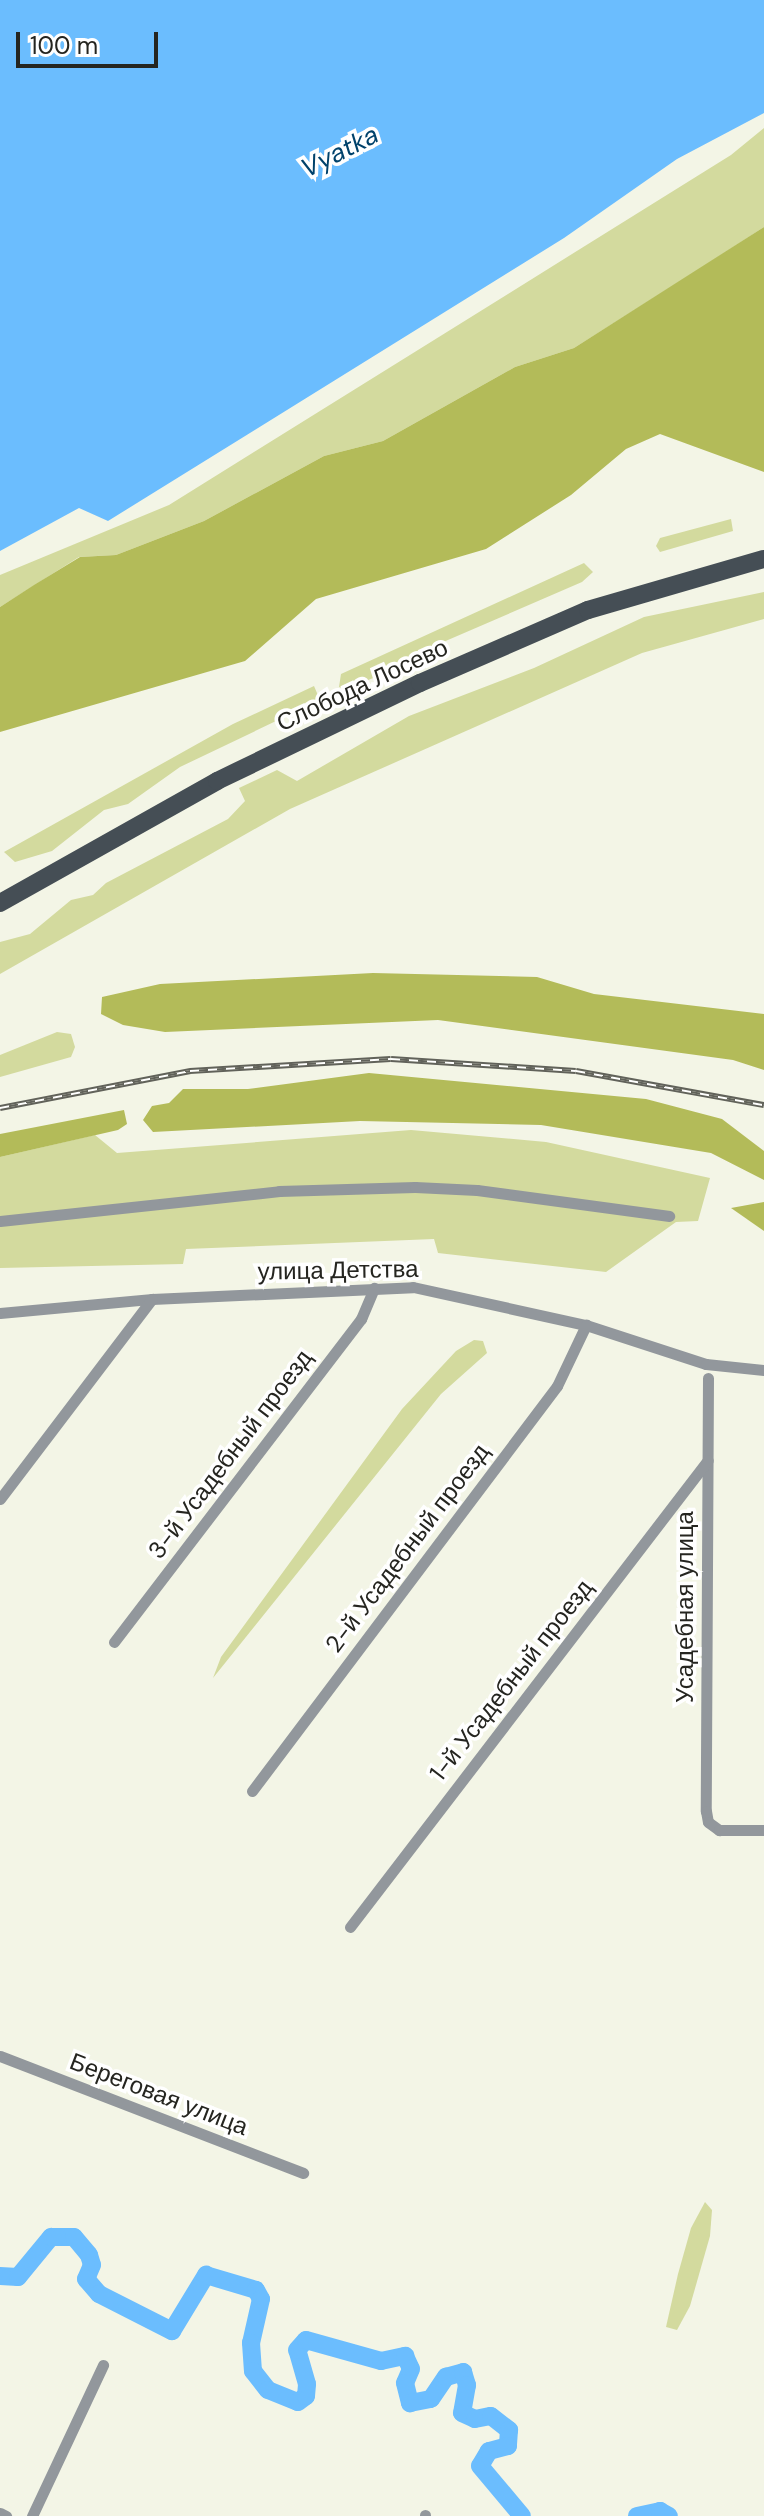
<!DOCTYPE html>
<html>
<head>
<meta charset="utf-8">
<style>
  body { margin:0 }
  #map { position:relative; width:764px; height:2516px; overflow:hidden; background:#f3f5e6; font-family:"DM Sans",sans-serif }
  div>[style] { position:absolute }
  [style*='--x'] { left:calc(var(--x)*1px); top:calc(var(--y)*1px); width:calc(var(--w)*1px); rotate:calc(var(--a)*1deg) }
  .green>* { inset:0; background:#d3da9e }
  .forest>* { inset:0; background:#b3bb59 }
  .water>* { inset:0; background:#6bbdfe }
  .river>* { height:18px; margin:-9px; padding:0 9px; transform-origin:9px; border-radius:9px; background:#6bbdfe }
  .street>* { height:11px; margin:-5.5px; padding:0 5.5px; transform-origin:5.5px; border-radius:5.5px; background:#92979c }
  .primary>* { height:18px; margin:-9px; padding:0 9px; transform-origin:9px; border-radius:9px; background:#454e55 }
  .rail>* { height:6px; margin-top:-3px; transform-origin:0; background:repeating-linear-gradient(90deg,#fff 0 9px,#61625a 0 18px); box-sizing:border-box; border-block:2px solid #61625a }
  span { translate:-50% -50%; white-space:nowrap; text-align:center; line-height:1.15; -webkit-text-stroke:7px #fff; paint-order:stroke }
  .street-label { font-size:24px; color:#252520 }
  .water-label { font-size:26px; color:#00426b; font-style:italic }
  .scale { position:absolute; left:16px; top:32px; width:142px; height:36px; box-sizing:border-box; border:4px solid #252520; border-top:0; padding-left:10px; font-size:24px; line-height:28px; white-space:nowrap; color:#252520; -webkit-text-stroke:6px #fff; paint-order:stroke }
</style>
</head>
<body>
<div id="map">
  <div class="green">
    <i style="clip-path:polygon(764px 128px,764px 227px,701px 268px,574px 348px,515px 367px,383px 441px,324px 456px,204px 521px,116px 555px,79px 557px,0 607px,0 575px,169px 505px,731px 155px)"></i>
    <i style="clip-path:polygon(731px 519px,733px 531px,660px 552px,656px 546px,660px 538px)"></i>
    <i style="clip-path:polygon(584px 563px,593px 572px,582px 582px,434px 646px,430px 654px,347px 689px,339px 687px,341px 674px)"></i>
    <i style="clip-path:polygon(764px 592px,764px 619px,642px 653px,290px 809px,0 974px,0 942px,30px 934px,71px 900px,93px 895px,106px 883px,228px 819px,245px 801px,239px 788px,277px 770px,297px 781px,409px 716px,534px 668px,644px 617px)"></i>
    <i style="clip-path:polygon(314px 686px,320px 700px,180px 767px,128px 804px,104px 810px,52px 851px,15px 862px,4px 852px,233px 724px)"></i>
    <i style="clip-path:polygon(57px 1032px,71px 1034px,75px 1047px,71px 1057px,0 1077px,0 1055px)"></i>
    <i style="clip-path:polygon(411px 1130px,546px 1142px,710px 1178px,698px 1221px,676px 1222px,606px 1272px,438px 1253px,434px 1239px,186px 1249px,183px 1264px,0 1268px,0 1157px,95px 1135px,117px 1153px)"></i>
    <i style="clip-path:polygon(474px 1340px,483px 1341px,487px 1353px,441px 1394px,213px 1678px,221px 1657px,402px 1409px,456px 1351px)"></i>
    <i style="clip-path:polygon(705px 2202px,712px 2210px,710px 2236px,690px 2306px,677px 2330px,666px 2327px,678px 2274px,691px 2228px)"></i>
  </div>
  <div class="forest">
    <i style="clip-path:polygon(764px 227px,764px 472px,660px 434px,626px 449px,571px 495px,486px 549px,316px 599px,245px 661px,0 732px,0 607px,34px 585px,80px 557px,116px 555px,204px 521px,324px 456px,383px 441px,515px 367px,574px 348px)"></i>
    <i style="clip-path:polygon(373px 973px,537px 977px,594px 994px,764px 1014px,764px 1070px,733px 1060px,438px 1020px,165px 1032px,123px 1025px,101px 1014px,102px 997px,160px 984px)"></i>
    <i style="clip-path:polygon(369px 1073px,646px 1099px,722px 1119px,764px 1151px,764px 1180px,711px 1153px,541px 1125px,360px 1121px,153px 1132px,143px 1120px,152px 1106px,169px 1103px,183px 1089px,248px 1089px)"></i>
    <i style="clip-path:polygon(124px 1110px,127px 1124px,118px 1130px,0 1157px,0 1134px)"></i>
    <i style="clip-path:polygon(764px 1202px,764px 1231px,731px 1208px)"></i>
  </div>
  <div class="water">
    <i style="clip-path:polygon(0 0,764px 0,764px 113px,677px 159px,564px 238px,108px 521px,79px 508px,0 551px)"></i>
  </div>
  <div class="river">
    <i style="--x:0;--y:2276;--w:18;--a:3"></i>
    <i style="--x:18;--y:2277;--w:52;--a:-50.5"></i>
    <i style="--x:51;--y:2237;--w:23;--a:0"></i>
    <i style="--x:74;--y:2237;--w:23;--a:50"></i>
    <i style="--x:89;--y:2255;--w:10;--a:73"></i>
    <i style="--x:92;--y:2265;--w:15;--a:113"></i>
    <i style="--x:86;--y:2279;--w:20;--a:49"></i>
    <i style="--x:99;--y:2294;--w:82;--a:26.9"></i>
    <i style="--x:172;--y:2331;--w:66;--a:-58.7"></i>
    <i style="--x:206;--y:2275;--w:52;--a:16.7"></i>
    <i style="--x:256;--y:2290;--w:10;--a:61"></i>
    <i style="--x:261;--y:2299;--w:45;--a:102.8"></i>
    <i style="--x:251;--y:2343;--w:28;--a:86"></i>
    <i style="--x:253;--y:2371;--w:24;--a:52"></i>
    <i style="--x:268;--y:2390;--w:32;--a:22"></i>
    <i style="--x:298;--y:2402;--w:10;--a:-37"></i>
    <i style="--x:306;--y:2396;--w:12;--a:-85"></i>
    <i style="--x:307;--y:2384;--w:35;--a:-106"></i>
    <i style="--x:297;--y:2350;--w:13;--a:-48"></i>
    <i style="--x:306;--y:2340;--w:78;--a:15.6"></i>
    <i style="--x:381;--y:2361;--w:25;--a:-12"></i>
    <i style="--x:405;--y:2356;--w:14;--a:65"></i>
    <i style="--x:411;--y:2369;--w:15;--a:113"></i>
    <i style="--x:405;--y:2383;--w:21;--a:76"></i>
    <i style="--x:410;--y:2403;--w:21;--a:-11"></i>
    <i style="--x:431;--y:2399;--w:27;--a:-56"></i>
    <i style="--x:446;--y:2377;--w:18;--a:-16"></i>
    <i style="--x:463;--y:2372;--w:14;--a:73"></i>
    <i style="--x:467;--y:2385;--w:28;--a:100"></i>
    <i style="--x:462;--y:2413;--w:14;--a:25"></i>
    <i style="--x:475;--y:2419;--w:16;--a:-11"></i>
    <i style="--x:491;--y:2416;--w:23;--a:38"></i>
    <i style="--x:509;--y:2430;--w:16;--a:94"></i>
    <i style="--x:508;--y:2446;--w:20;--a:165"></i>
    <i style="--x:489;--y:2451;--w:17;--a:121"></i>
    <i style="--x:480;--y:2466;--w:65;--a:50"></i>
    <i style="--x:637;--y:2516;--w:24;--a:-12"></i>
    <i style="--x:660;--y:2511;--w:10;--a:29"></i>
  </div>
  <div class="street">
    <i style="--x:0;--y:1221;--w:281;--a:-6.1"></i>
    <i style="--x:279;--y:1191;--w:136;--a:-1.7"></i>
    <i style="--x:415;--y:1187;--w:62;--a:2.8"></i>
    <i style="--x:477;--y:1190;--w:194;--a:7.7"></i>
    <i style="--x:0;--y:1313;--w:153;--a:-5.3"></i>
    <i style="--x:152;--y:1299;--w:261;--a:-2.6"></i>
    <i style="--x:413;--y:1287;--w:177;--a:12.4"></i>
    <i style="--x:586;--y:1325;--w:126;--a:18"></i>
    <i style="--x:706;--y:1364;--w:58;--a:5.9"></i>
    <i style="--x:708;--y:1378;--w:433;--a:90.3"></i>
    <i style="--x:706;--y:1811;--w:11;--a:80"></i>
    <i style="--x:708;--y:1822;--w:14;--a:36"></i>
    <i style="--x:719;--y:1830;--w:45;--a:0"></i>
    <i style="--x:0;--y:1499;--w:251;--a:-52.8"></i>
    <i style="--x:114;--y:1642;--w:407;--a:-52.6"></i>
    <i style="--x:361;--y:1319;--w:34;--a:-67"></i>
    <i style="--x:252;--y:1791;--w:507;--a:-53.02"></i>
    <i style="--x:557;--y:1386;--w:68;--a:-64.6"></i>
    <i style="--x:350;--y:1927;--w:588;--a:-52.53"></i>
    <i style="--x:0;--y:2056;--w:325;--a:21.1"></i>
    <i style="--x:0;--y:2513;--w:7;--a:27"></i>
    <i style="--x:32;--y:2516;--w:167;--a:-64.8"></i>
    <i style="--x:425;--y:2516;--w:1;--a:-90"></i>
  </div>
  <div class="primary">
    <i style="--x:0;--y:903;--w:249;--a:-29.3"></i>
    <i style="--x:217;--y:781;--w:225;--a:-25.8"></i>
    <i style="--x:420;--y:683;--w:183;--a:-23.5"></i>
    <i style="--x:588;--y:610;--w:183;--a:-16.2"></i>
  </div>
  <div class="rail">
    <i style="--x:0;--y:1108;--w:194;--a:-11"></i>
    <i style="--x:190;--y:1071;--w:201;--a:-3.4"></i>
    <i style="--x:391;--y:1059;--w:185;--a:3.7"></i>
    <i style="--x:576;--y:1071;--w:191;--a:10.3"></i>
  </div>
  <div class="street-label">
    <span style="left:362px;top:685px;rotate:-25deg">Слобода Лосево</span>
    <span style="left:338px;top:1270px;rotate:-1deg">улица Детства</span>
    <span style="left:230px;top:1454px;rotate:-53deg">3-й Усадебный проезд</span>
    <span style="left:407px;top:1548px;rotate:-53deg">2-й Усадебный проезд</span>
    <span style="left:685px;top:1607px;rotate:-90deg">Усадебная улица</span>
    <span style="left:511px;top:1680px;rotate:-52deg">1-й Усадебный проезд</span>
    <span style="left:159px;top:2094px;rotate:21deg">Береговая улица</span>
  </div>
  <div class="water-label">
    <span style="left:340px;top:152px;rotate:-27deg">Vyatka</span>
  </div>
  <div class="scale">100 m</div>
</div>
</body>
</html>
